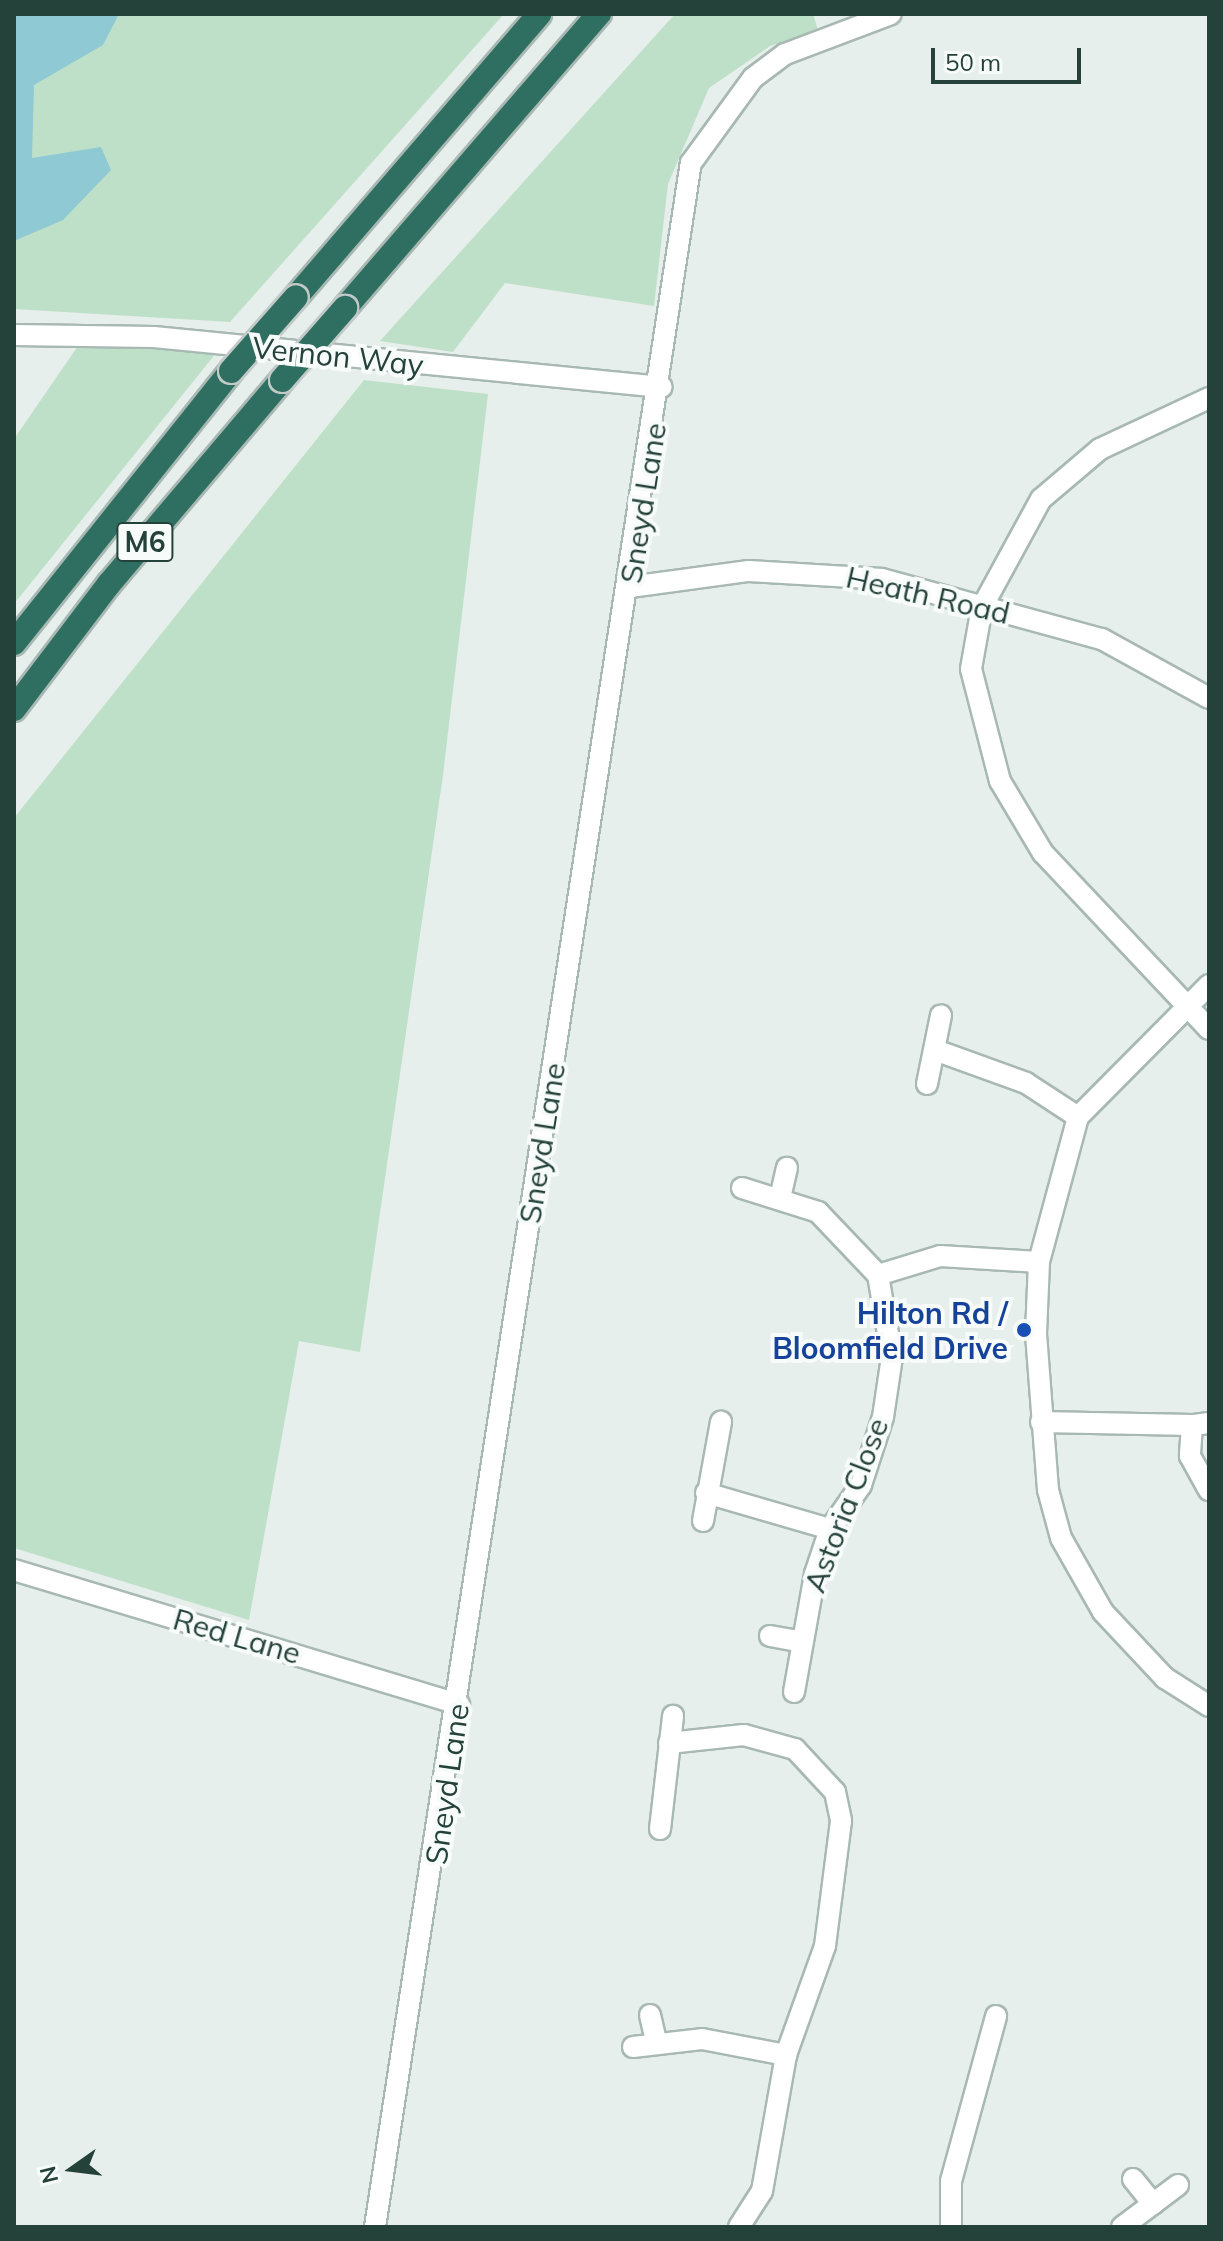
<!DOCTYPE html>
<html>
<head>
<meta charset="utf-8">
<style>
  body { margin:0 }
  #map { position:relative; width:1223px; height:2241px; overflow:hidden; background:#e6efeb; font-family:Mulish,sans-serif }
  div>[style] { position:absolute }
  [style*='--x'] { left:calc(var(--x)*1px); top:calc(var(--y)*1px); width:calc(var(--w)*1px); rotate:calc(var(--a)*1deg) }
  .green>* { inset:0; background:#bfe0c8 }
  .water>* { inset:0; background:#8ec9d4 }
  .roads { filter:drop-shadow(2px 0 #a8b8b2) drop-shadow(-2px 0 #a8b8b2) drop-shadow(0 2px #a8b8b2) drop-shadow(0 -2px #a8b8b2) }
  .street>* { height:20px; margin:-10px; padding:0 10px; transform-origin:10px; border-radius:10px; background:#fff }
  .highway>* { height:24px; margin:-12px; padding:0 12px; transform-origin:12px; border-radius:12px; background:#2f6f62 }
  .bridges { filter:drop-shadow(2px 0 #c2cac8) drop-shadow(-2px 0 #c2cac8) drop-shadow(0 2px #c2cac8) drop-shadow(0 -2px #c2cac8) }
  .highway-bridge>* { height:24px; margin:-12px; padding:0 12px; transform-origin:12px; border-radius:12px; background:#2f6f62 }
  .dots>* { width:22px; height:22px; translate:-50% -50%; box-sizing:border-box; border:4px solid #f7fbf9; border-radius:50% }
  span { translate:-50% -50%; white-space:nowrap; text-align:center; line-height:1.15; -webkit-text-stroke:8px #f7fbf9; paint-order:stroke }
  .shield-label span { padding:2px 6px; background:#f7fbf9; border:2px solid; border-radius:6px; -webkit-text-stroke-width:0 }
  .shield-label { font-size:28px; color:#24423a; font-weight:700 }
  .street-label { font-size:30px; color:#24423a }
  .transit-label { font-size:30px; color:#164399; font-weight:700 }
  .right { translate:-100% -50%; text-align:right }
  .frame { position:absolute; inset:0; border:16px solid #24423a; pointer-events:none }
  .north { position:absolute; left:32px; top:2129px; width:80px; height:80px; -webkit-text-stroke:6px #f7fbf9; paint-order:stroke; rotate:256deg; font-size:22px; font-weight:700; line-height:32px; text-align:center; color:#24423a }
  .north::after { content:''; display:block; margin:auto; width:28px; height:36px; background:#24423a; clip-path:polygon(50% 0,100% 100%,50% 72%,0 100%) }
  .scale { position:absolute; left:931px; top:48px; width:150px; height:36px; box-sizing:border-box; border:4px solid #24423a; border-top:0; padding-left:10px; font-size:24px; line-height:28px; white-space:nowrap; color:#24423a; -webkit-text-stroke:6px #f7fbf9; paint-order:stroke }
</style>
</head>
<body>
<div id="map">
  <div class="green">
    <i style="clip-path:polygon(14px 14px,504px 14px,230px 322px,14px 309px)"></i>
    <i style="clip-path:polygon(675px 14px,813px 14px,818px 30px,770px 46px,709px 88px,668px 184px,654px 306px,505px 283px,453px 352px,380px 341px)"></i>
    <i style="clip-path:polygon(80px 343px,217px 352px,14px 604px,14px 439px)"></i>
    <i style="clip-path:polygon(364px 380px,488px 394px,443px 775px,360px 1352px,299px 1341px,249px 1620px,14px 1548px,14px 818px)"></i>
  </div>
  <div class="water">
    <i style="clip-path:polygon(14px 14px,119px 14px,103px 45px,34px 85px,32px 158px,101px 147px,111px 170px,63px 220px,14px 241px)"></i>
  </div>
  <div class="roads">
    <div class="street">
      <i style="--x:14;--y:335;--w:140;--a:0.8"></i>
      <i style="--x:154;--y:337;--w:510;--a:5.62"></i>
      <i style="--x:1209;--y:398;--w:120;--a:154.9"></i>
      <i style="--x:1100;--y:449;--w:77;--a:139.7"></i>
      <i style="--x:1041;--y:499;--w:123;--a:118.6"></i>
      <i style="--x:982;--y:607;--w:63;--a:100.1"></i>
      <i style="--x:971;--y:669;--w:116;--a:75.5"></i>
      <i style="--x:1000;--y:781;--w:84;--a:59.2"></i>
      <i style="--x:1043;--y:853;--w:242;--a:46.7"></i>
      <i style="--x:630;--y:587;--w:120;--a:-7.7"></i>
      <i style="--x:749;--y:571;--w:133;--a:3.4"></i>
      <i style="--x:882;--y:579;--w:228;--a:15.3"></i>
      <i style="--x:1102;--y:639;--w:122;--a:28.9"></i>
      <i style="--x:1209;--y:985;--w:186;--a:134.8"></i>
      <i style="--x:1078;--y:1117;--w:150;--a:105.1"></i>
      <i style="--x:1039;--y:1262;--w:72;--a:92.4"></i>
      <i style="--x:1036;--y:1334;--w:156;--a:85.6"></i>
      <i style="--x:1048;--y:1490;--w:50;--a:74.8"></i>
      <i style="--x:1061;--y:1538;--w:85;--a:60.4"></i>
      <i style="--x:1103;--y:1612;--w:91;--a:46.8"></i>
      <i style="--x:1165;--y:1678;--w:52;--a:32.5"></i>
      <i style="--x:935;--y:1050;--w:97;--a:19.9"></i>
      <i style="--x:1026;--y:1083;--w:62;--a:33.2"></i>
      <i style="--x:927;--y:1084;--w:70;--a:-78.5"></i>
      <i style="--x:742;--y:1188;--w:80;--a:17.5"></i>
      <i style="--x:818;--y:1212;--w:87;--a:46.4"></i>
      <i style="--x:878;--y:1275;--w:65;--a:-17"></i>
      <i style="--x:940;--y:1256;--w:99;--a:3.5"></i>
      <i style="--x:780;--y:1198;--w:31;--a:-77"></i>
      <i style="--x:1041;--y:1422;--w:151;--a:1.1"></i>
      <i style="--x:1209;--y:1423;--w:17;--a:173"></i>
      <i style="--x:1192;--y:1425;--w:31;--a:94"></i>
      <i style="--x:1190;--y:1456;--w:39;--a:61"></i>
      <i style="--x:706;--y:1493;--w:129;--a:16.2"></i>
      <i style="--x:703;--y:1521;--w:101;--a:-79.7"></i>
      <i style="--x:14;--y:1570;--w:465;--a:16.8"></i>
      <i style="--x:770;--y:1636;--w:29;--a:10"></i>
      <i style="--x:794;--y:1692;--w:120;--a:-79.9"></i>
      <i style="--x:815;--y:1574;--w:47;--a:-71.6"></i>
      <i style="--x:830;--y:1529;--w:54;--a:-54.8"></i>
      <i style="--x:861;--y:1485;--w:71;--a:-72.1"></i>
      <i style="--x:883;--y:1417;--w:61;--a:-81.5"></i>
      <i style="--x:892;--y:1357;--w:83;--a:-99.7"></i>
      <i style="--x:669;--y:1743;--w:75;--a:-6.1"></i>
      <i style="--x:744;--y:1735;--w:53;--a:15.4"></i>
      <i style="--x:795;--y:1749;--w:59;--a:47.1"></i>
      <i style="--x:835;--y:1792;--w:30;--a:78"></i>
      <i style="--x:841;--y:1821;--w:126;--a:97.3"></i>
      <i style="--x:825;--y:1946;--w:116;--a:109.7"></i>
      <i style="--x:786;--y:2055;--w:138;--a:100"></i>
      <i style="--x:762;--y:2191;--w:43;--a:122.6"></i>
      <i style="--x:660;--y:1829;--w:114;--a:-83.4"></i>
      <i style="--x:650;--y:2015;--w:28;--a:77"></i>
      <i style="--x:633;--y:2047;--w:69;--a:-6.6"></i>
      <i style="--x:702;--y:2039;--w:86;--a:10.8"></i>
      <i style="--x:1133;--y:2179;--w:32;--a:51"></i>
      <i style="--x:375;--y:2227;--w:2088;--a:-81.3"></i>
      <i style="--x:691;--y:163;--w:105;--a:-53.9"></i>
      <i style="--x:753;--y:78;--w:40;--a:-37"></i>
      <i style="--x:785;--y:54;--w:113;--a:-20.7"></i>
      <i style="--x:951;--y:2227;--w:46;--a:-90"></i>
      <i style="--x:951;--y:2181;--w:171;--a:-74.7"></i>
      <i style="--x:1122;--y:2227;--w:70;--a:-36.9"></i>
    </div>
    <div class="highway">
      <i style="--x:296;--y:297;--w:373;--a:-49.3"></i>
      <i style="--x:345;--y:308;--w:389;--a:-49.2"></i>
      <i style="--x:14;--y:643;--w:348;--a:-51.4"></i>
      <i style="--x:14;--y:709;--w:157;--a:-52.8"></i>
      <i style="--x:109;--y:584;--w:267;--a:-49.7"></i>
    </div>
  </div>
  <div class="bridges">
    <div class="highway-bridge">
      <i style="--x:231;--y:371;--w:98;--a:-48.7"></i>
      <i style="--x:282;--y:380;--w:96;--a:-48.8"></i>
    </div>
  </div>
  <div class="dots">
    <i style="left:1024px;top:1330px;background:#1a4fb4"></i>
  </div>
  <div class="shield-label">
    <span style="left:145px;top:542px">M6</span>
  </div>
  <div class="street-label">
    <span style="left:338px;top:356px;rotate:6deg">Vernon Way</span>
    <span style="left:643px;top:503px;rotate:-81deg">Sneyd Lane</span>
    <span style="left:928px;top:595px;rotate:13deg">Heath Road</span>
    <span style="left:542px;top:1143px;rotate:-81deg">Sneyd Lane</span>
    <span style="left:846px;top:1505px;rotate:-69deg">Astoria Close</span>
    <span style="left:237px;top:1636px;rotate:16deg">Red Lane</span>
    <span style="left:447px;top:1784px;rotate:-82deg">Sneyd Lane</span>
  </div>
  <div class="transit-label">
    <span class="right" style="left:1008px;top:1330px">Hilton Rd /<br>Bloomfield Drive</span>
  </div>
  <div class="frame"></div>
  <div class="north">N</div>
  <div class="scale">50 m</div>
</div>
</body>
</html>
